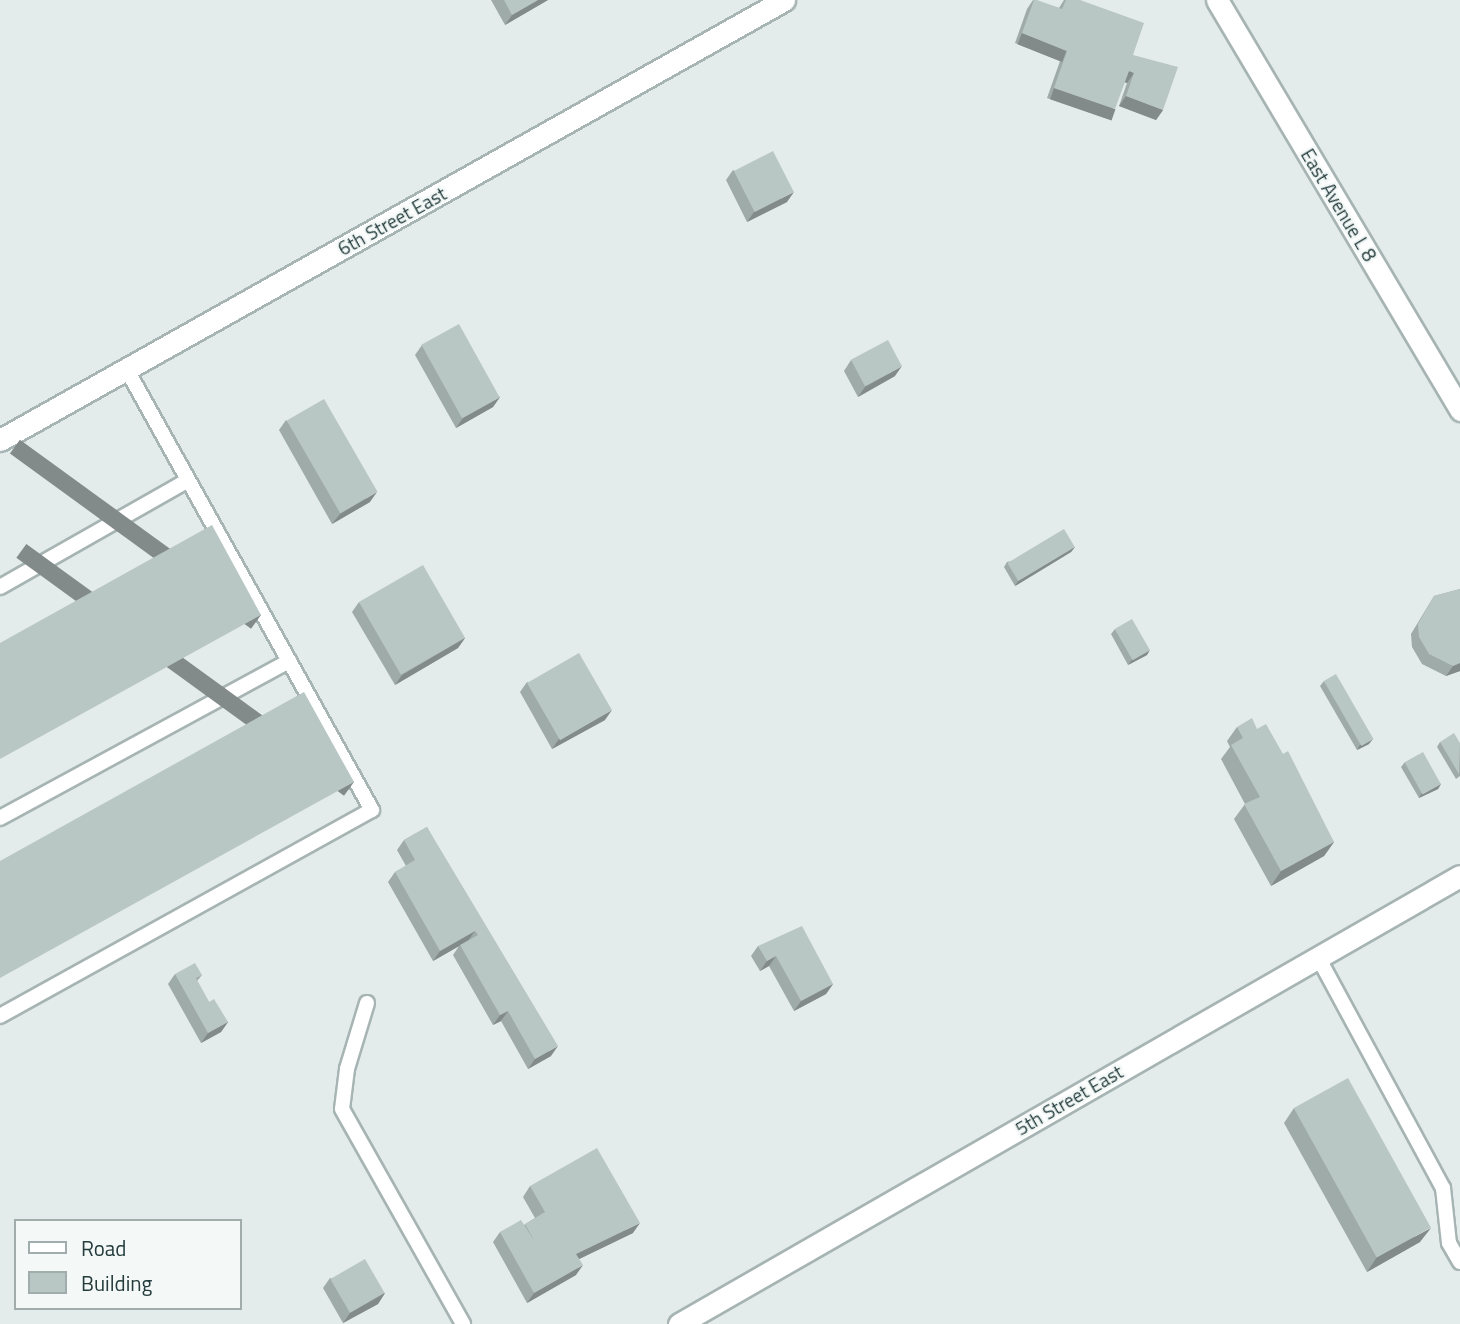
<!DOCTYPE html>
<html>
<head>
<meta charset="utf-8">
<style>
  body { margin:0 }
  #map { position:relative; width:1460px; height:1324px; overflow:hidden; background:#e3eceb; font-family:"Titillium Web",sans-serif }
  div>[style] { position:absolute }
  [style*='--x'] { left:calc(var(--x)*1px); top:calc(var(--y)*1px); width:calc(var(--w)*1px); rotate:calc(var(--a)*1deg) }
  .roads { filter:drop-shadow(2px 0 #a6b4b3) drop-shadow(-2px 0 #a6b4b3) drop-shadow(0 2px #a6b4b3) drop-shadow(0 -2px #a6b4b3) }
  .service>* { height:14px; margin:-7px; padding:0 7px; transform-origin:7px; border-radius:7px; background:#fff }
  .minor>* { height:21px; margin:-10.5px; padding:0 10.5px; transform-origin:10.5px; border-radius:10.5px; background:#fff }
  .wall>* { inset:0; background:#9faba9 }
  .shaded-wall>* { inset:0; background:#828b89; transform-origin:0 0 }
  .building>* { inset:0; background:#b9c7c4; transform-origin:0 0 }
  span { translate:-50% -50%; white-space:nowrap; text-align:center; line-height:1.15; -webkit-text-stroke:5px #f4f9f8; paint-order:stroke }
  .street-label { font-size:19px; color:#243c3c }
  .legend { position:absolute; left:14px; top:1219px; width:228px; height:91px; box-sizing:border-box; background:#f4f9f8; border:2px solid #a1adad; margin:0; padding:9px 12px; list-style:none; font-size:21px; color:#243c3c }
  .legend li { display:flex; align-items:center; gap:14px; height:35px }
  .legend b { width:35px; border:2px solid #a1adad }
</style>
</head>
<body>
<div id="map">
  <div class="roads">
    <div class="service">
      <i style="--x:0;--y:587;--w:216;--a:-29.6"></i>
      <i style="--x:0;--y:818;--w:329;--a:-28.5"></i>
      <i style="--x:1318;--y:957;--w:263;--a:61.6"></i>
      <i style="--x:1443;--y:1188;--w:55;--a:83.8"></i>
      <i style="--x:1449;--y:1243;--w:22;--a:60"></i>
      <i style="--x:367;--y:1003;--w:69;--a:106.9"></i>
      <i style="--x:347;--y:1069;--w:40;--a:97.1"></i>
      <i style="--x:342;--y:1109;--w:247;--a:60.6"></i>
      <i style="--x:0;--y:1016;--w:425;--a:-29"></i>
      <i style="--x:372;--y:810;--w:504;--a:-119.11"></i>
    </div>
    <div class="minor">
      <i style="--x:1217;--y:0;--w:477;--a:59.3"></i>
      <i style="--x:0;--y:440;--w:899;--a:-29.3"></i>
      <i style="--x:679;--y:1324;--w:900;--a:-29.84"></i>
    </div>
  </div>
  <div class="wall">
    <i style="clip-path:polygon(491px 0,548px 0,505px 25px)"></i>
    <i style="clip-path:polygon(1033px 0,1059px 8px,1064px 0,1080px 0,1133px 55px,1163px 110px,1156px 120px,1119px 106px,1127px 83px,1125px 82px,1108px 119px,1047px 98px,1060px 61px,1015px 43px,1027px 9px)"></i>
    <i style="clip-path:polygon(733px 170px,787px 202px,747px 222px,726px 180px)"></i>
    <i style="clip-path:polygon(422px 345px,500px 397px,493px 407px,456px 428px,415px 355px)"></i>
    <i style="clip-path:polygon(851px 360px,895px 376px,858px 397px,844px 371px)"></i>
    <i style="clip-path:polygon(286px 420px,370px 502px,332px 524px,279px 430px)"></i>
    <i style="clip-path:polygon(1075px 547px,1071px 552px,1015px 586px,1004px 567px,1007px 562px)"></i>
    <i style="clip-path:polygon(1460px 589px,1460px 671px,1446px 676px,1422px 664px,1412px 647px,1411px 634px,1434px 596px)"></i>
    <i style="clip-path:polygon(359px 602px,465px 638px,458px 648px,395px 685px,352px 612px)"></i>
    <i style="clip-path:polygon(1115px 629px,1147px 655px,1128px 665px,1111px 634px)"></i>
    <i style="clip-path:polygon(1324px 681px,1369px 744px,1357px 750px,1320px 686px)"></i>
    <i style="clip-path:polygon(527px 682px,605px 720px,552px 749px,520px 692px)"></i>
    <i style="clip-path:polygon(1237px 727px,1257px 729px,1334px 842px,1324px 856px,1271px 886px,1234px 819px,1245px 804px,1221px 759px,1230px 747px,1227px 741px)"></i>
    <i style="clip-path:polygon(1440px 742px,1460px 743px,1460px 776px,1456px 779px,1437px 747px)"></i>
    <i style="clip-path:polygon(1405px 762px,1441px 784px,1438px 789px,1419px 798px,1401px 767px)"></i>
    <i style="clip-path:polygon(427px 827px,551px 1056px,528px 1069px,501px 1021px,493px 1025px,453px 955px,459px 946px,433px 961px,388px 882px,395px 872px,406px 866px,397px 850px,404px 840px)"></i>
    <i style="clip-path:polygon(758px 946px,833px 984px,826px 994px,794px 1011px,769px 966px,760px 971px,751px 956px)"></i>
    <i style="clip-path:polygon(175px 974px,202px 975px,197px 981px,209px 1002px,228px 1022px,221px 1032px,201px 1043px,168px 984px)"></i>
    <i style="clip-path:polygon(1294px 1108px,1420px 1242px,1367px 1272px,1284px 1123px)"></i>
    <i style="clip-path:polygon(530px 1186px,633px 1233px,579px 1259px,576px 1275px,527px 1303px,493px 1242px,500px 1232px,524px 1225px,535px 1218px,523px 1197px)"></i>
    <i style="clip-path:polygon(330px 1278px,385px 1293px,378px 1304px,343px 1323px,323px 1288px)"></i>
  </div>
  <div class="shaded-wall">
    <i style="clip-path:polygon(538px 0,548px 0,505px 25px,512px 15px)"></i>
    <i style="left:1022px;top:33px;width:48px;height:12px;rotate:22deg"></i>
    <i style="clip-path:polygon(1129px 71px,1134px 73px,1127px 83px,1121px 81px)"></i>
    <i style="left:1054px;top:88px;width:65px;height:12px;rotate:19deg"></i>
    <i style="clip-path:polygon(1126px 96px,1163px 110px,1156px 120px,1119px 106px)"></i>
    <i style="clip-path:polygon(794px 192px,787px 202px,747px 222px,754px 212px)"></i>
    <i style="clip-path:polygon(902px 366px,895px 376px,858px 397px,865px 387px)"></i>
    <i style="clip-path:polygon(500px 397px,493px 407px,456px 428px,463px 418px)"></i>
    <i style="clip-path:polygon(377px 492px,370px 502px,332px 524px,340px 514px)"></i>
    <i style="clip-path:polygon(1075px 547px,1071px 552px,1015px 586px,1018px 581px)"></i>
    <i style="left:261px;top:615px;width:17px;height:298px;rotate:126deg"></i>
    <i style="clip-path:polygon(465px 638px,458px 648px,395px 685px,402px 675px)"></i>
    <i style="clip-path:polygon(1150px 650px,1147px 655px,1128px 665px,1132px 660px)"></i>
    <i style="clip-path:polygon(1460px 663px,1460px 671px,1446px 676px,1453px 666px)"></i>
    <i style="clip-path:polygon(612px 710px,605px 720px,552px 749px,559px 739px)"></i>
    <i style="clip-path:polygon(1373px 739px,1369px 744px,1357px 750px,1360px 745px)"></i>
    <i style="left:354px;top:782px;width:17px;height:405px;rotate:126deg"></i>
    <i style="clip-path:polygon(1441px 784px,1438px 789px,1419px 798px,1422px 793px)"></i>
    <i style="clip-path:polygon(1334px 842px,1324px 856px,1271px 886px,1281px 871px)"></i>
    <i style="clip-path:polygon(475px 931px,468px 941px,433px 961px,440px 951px)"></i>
    <i style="clip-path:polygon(776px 956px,769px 966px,760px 971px,767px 961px)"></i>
    <i style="clip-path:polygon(833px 984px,826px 994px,794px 1011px,801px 1001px)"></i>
    <i style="clip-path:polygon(508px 1011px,501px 1021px,493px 1025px,500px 1015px)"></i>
    <i style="clip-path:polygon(228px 1022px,221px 1032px,201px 1043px,208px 1033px)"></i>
    <i style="clip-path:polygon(558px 1046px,551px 1056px,528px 1069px,535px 1059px)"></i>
    <i style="clip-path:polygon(640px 1223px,633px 1233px,569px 1264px,576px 1254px)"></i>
    <i style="clip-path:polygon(1431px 1228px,1420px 1242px,1367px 1272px,1377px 1257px)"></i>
    <i style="clip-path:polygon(583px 1265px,576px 1275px,527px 1303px,534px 1293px)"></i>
    <i style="clip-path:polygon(385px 1293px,378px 1304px,343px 1323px,350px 1313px)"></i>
  </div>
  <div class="building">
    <i style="clip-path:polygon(504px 0,538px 0,512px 15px)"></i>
    <i style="clip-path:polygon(1034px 0,1037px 0,1062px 9px,1066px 0,1080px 0,1144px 23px,1133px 55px,1178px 67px,1163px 110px,1126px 96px,1134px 73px,1129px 71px,1115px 109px,1054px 88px,1067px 51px,1022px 33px)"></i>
    <i style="left:773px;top:151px;width:46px;height:44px;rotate:63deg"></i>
    <i style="left:459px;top:324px;width:84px;height:43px;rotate:61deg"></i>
    <i style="left:888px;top:340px;width:30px;height:42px;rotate:62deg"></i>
    <i style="left:324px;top:399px;width:107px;height:43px;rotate:60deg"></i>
    <i style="clip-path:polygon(212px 525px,261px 615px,0 759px,0 643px)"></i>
    <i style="left:1064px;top:529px;width:21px;height:66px;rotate:59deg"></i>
    <i style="left:423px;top:565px;width:84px;height:74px;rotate:60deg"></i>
    <i style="clip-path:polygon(1460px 589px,1460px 663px,1453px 666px,1429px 654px,1419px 637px,1418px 624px,1434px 596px)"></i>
    <i style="left:1132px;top:619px;width:36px;height:20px;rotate:60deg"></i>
    <i style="left:579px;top:653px;width:66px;height:60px;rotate:60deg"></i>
    <i style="left:1336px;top:674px;width:75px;height:14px;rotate:60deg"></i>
    <i style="clip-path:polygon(304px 692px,354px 782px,0 978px,0 861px)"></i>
    <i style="clip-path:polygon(1252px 718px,1257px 729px,1266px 724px,1283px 754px,1288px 751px,1334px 842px,1281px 871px,1244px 804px,1260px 797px,1231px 745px,1243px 738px,1237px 727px)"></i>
    <i style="clip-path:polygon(1454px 733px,1460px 743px,1459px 774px,1440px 742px)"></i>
    <i style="left:1423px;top:752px;width:37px;height:21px;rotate:61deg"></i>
    <i style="clip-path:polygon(427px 827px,558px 1046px,535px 1059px,508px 1011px,500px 1015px,460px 945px,478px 935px,475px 931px,440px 951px,395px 872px,415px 860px,404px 840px)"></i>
    <i style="clip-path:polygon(802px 926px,833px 984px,801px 1001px,776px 956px,767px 961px,758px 946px)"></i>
    <i style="clip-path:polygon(195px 963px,202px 975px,196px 978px,209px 1002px,214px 999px,228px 1022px,208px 1033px,175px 974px)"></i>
    <i style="left:1348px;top:1078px;width:171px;height:62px;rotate:61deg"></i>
    <i style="clip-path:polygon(597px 1148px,640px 1223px,576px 1254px,583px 1265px,534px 1293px,500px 1232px,521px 1220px,535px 1242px,525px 1224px,545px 1212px,530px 1186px)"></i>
    <i style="left:365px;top:1259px;width:39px;height:40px;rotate:60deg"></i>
  </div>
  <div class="street-label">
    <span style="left:1339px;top:205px;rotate:59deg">East Avenue L 8</span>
    <span style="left:392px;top:221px;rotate:-29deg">6th Street East</span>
    <span style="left:1069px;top:1100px;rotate:-30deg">5th Street East</span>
  </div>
  <ul class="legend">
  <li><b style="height:9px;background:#fff"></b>Road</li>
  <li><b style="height:19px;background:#b9c7c4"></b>Building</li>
  </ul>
</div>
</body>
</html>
